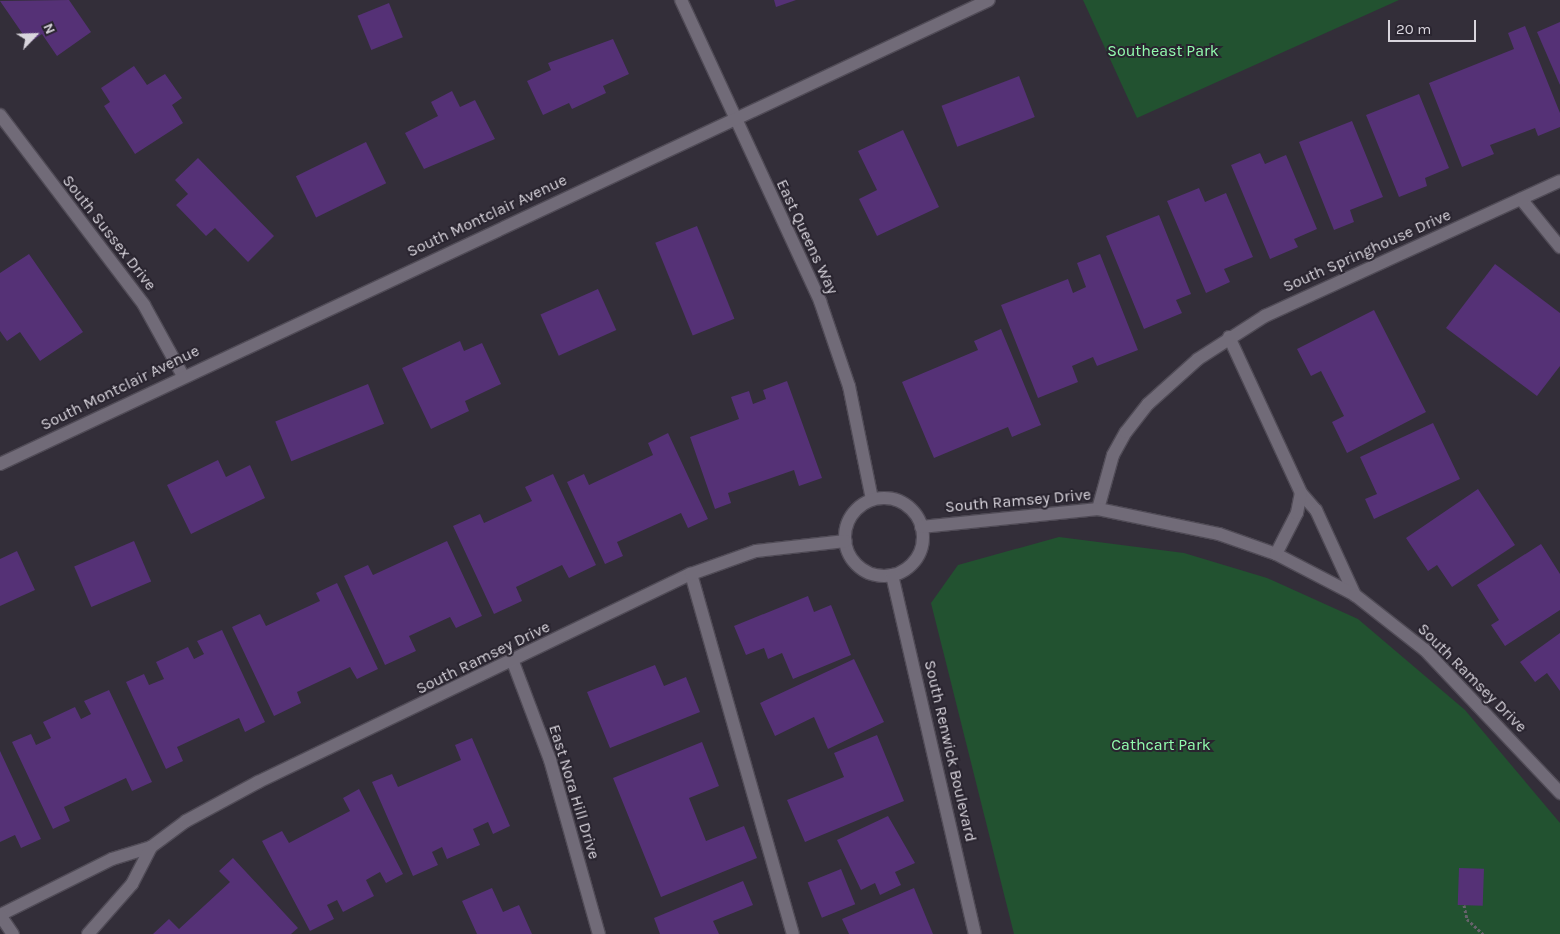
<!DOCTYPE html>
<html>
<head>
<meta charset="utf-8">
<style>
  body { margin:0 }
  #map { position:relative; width:1560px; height:934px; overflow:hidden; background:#332e39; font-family:Karla,sans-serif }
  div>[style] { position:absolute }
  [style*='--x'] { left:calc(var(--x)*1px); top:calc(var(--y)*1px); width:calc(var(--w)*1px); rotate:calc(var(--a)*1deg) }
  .green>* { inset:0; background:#225230 }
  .building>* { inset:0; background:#553176; transform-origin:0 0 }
  .path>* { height:3px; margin-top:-1.5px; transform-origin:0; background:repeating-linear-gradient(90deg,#67626c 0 2.5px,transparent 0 5px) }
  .roads { filter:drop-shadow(1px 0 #504b56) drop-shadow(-1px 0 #504b56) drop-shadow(0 1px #504b56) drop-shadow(0 -1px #504b56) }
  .lane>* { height:12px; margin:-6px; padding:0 6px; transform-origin:6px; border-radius:6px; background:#716b78 }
  .street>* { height:12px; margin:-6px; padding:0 6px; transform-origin:6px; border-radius:6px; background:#716b78 }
  .street>.ring { margin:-6px; padding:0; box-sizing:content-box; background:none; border:12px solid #716b78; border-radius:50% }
  span { translate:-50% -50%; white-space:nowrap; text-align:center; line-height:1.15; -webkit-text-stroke:4px #29242f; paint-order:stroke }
  .park-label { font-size:16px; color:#92fcae }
  .street-label { font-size:16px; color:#d9d5dd }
  .north { position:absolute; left:10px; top:10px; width:50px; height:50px; -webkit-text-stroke:4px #29242f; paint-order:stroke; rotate:66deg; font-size:14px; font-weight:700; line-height:20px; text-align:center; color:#d9d5dd }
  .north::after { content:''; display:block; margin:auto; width:18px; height:22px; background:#d9d5dd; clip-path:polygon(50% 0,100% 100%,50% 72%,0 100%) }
  .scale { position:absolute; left:1388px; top:20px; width:88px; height:22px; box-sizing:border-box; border:2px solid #d9d5dd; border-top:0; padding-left:6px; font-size:15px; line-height:18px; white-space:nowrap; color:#d9d5dd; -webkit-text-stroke:4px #29242f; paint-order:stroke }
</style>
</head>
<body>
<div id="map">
  <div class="green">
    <i style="clip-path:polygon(1083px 0,1399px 0,1137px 118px)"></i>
    <i style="clip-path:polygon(1059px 537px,1184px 553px,1267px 578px,1358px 619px,1465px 710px,1560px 823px,1560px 934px,1014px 934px,931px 603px,958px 565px)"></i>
  </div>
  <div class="building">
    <i style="clip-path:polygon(69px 0,91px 32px,57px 56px,42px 34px,29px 43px,0 1px)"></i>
    <i style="clip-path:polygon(774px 0,796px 0,776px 7px)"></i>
    <i style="left:389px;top:3px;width:37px;height:34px;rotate:68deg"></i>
    <i style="clip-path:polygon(1560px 22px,1560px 85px,1537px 32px)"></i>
    <i style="clip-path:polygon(1525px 26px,1560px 113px,1560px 127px,1538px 136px,1535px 128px,1490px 145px,1494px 154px,1462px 167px,1429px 83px,1514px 49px,1508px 33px)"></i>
    <i style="clip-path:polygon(613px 39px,629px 74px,603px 86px,606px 93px,572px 109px,569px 103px,543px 115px,527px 81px,551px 70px,548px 63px)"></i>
    <i style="clip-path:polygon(134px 66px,147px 85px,165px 74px,182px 98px,172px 105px,183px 123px,135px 154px,104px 106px,110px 102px,101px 88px)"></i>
    <i style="left:1019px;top:76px;width:44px;height:83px;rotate:69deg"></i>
    <i style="clip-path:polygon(452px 91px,460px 107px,475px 100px,495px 139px,424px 169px,405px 133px,438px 116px,431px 102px)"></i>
    <i style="clip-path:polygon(1419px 94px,1449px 168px,1425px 178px,1427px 186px,1399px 197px,1366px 115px)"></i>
    <i style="clip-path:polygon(1352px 121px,1383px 197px,1350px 210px,1354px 222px,1334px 230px,1299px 142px)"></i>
    <i style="clip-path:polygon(903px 130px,939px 207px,877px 236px,859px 199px,877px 190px,858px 151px)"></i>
    <i style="left:366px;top:142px;width:46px;height:78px;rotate:64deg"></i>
    <i style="clip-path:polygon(1260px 153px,1265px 164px,1286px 155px,1317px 229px,1294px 239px,1298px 247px,1270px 259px,1231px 165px)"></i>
    <i style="clip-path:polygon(198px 158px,274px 236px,248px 262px,215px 228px,206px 236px,176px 205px,188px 194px,175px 180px)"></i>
    <i style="clip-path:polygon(1199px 188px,1205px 202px,1226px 193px,1253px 257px,1224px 269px,1230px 282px,1206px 293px,1167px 201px)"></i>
    <i style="clip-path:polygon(1159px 215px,1191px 294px,1176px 300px,1182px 313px,1144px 329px,1106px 236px)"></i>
    <i style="left:697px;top:226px;width:100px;height:45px;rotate:68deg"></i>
    <i style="clip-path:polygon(29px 254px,83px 332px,40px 361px,20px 332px,7px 341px,0 331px,0 273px)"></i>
    <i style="clip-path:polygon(1100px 254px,1138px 350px,1097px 366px,1093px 357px,1072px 366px,1078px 382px,1038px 398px,1001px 305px,1068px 279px,1073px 293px,1086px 287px,1077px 263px)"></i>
    <i style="clip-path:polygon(1495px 264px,1560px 313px,1560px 366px,1537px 396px,1446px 328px)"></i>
    <i style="left:598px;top:289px;width:45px;height:63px;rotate:66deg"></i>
    <i style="clip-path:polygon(1374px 310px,1426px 412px,1347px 453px,1332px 422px,1344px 416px,1321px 371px,1311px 376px,1297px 349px)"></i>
    <i style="clip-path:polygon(1001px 329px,1041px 425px,1012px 437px,1008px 427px,934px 458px,902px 382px,978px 350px,974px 341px)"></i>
    <i style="clip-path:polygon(460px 341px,464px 351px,482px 343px,501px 384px,465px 401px,469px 411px,431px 429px,402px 368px)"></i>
    <i style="clip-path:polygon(787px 381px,822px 478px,799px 486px,794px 470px,728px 493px,731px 503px,715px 509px,690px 437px,739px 419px,731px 397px,749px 391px,753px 404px,766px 399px,763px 390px)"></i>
    <i style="left:368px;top:384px;width:43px;height:100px;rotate:68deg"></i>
    <i style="clip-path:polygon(1433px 423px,1460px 479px,1374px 519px,1365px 499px,1377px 494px,1360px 457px)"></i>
    <i style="clip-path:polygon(668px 433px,708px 519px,688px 528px,681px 513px,617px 542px,623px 556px,605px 564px,567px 482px,584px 474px,589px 485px,653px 455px,648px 443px)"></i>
    <i style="clip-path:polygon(218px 460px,226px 477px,250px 465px,265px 498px,191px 534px,167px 485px)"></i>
    <i style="clip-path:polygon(553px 474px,596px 565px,569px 578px,562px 565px,516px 587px,522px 601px,494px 614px,453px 526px,480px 514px,484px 523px,532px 501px,525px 487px)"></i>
    <i style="clip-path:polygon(1478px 489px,1515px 545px,1452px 587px,1437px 565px,1428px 571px,1406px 538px)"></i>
    <i style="left:134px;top:541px;width:44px;height:65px;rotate:67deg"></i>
    <i style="clip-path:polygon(447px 541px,482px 616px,456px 628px,450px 617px,409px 636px,416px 651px,385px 665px,344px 576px,368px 565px,373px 575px)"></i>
    <i style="clip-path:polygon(1541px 544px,1560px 574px,1560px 610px,1505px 646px,1491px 625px,1499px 620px,1477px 585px)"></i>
    <i style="clip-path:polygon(17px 551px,35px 590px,0 606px,0 559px)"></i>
    <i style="clip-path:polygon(337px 583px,378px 669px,357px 679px,350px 667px,297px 692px,301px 703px,274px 716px,232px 627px,260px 614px,266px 626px,320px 601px,316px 593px)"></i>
    <i style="clip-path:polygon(808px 596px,814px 612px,831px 605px,851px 655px,793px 679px,782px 653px,768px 659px,764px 648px,746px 655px,734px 626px)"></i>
    <i style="clip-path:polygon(222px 630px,265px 722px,245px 732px,239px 718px,177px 747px,183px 761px,166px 769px,126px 682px,144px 674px,149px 685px,164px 679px,156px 662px,188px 647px,194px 659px,204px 654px,197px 641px)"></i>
    <i style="clip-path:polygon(1560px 633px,1560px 691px,1547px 673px,1535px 682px,1520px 662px)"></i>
    <i style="clip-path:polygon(854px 659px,884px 722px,828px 749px,814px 717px,775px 736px,760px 703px)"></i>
    <i style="clip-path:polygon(655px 665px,664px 686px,686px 677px,700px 712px,610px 748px,587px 692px)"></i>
    <i style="clip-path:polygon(109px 690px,152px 782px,132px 791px,126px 778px,64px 807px,70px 821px,53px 829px,12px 742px,31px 734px,36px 745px,51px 738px,43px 722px,75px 707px,81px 719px,91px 714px,84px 701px)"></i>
    <i style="clip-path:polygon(877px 735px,904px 801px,805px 842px,787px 800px,844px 777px,834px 753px)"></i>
    <i style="clip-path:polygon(472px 738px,510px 826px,493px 834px,488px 822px,473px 829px,480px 845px,447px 859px,442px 847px,432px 852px,438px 865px,413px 876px,372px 782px,392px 774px,398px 787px,461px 760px,455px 745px)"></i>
    <i style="clip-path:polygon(702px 742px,719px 786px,689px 798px,706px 841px,744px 826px,757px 858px,661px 897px,613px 778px)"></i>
    <i style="clip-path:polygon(0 751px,41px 839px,21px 848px,15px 835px,0 842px)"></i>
    <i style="clip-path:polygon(359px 789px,403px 874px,386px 883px,380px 872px,366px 880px,374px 896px,343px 912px,337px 900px,327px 905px,334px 919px,310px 931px,262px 841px,282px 831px,289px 843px,350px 811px,343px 798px)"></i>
    <i style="clip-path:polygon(888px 816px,915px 863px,895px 872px,901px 885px,880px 895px,875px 883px,861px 890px,837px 840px)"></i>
    <i style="clip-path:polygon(233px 858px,298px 928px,291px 934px,153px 934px,169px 919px,179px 929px,230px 882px,219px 871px)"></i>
    <i style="left:1459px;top:868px;width:25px;height:37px;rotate:2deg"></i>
    <i style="left:841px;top:869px;width:38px;height:36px;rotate:68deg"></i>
    <i style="clip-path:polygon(743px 881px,753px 905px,713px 921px,719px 934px,660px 934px,654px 918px)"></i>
    <i style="clip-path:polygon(492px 888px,503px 912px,519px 905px,532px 934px,477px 934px,462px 901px)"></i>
    <i style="clip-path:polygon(914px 888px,933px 934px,849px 934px,842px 919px)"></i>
  </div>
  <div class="path">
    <i style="--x:1464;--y:905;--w:14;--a:78"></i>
    <i style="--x:1467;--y:919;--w:22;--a:43"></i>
  </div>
  <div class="roads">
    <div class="lane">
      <i style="--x:691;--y:574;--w:374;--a:74.2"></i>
    </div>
    <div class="street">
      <i style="--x:681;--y:0;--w:332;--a:65.2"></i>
      <i style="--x:820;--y:301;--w:90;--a:71.2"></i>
      <i style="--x:849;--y:386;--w:115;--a:78.5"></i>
      <i style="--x:0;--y:115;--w:238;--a:52.8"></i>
      <i style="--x:144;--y:305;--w:81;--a:61.2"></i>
      <i style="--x:1521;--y:199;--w:62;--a:50.9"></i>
      <i style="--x:1229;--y:337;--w:172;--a:65.2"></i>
      <i style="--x:1301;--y:493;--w:23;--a:49"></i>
      <i style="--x:1316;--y:510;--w:94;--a:65.4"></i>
      <i style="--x:0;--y:464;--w:1092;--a:-25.13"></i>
      <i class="ring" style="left:845px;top:498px;width:66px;height:66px"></i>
      <i style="--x:1098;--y:509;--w:56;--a:-74.5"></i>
      <i style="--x:1113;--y:455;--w:26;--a:-61"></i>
      <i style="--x:1126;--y:432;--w:36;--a:-52"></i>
      <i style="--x:1148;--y:404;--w:67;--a:-42"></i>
      <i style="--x:1198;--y:359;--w:80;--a:-32.7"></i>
      <i style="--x:1265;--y:316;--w:324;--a:-24.6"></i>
      <i style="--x:921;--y:527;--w:178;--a:-5.8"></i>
      <i style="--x:1098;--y:509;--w:124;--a:11.7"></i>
      <i style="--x:1219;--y:534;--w:60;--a:19.3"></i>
      <i style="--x:1276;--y:554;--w:89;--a:27.4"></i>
      <i style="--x:1355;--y:595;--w:89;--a:38.2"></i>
      <i style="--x:1425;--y:650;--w:197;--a:46.6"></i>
      <i style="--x:1276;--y:554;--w:46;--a:-62.9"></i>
      <i style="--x:1297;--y:513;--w:20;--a:-79"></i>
      <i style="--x:892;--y:575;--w:368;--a:77"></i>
      <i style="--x:513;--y:662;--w:105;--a:69.3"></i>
      <i style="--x:550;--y:760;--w:181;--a:74.3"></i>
      <i style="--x:0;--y:915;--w:125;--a:-26.6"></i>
      <i style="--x:112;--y:859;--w:41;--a:-17.1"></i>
      <i style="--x:151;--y:847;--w:44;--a:-36.6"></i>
      <i style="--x:186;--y:821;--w:82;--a:-28.4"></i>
      <i style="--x:258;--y:782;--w:480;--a:-25.7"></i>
      <i style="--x:691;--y:574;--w:69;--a:-19.5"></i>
      <i style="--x:756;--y:551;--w:90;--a:-6.4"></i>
      <i style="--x:0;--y:915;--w:23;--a:56"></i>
      <i style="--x:88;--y:934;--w:67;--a:-48.7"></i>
      <i style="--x:132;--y:884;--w:42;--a:-62.8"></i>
    </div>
  </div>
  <div class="park-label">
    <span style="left:1163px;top:51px">Southeast Park</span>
    <span style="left:1161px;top:745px">Cathcart Park</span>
  </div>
  <div class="street-label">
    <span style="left:487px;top:216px;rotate:-25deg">South Montclair Avenue</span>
    <span style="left:109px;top:233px;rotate:52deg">South Sussex Drive</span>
    <span style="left:807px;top:237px;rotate:65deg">East Queens Way</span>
    <span style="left:1367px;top:251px;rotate:-24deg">South Springhouse Drive</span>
    <span style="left:120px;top:388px;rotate:-26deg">South Montclair Avenue</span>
    <span style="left:1018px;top:501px;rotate:-5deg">South Ramsey Drive</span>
    <span style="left:483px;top:658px;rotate:-26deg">South Ramsey Drive</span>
    <span style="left:1472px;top:678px;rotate:45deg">South Ramsey Drive</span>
    <span style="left:950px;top:751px;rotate:77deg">South Renwick Boulevard</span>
    <span style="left:574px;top:792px;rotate:73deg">East Nora Hill Drive</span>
  </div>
  <div class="north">N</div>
  <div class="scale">20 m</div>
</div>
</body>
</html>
